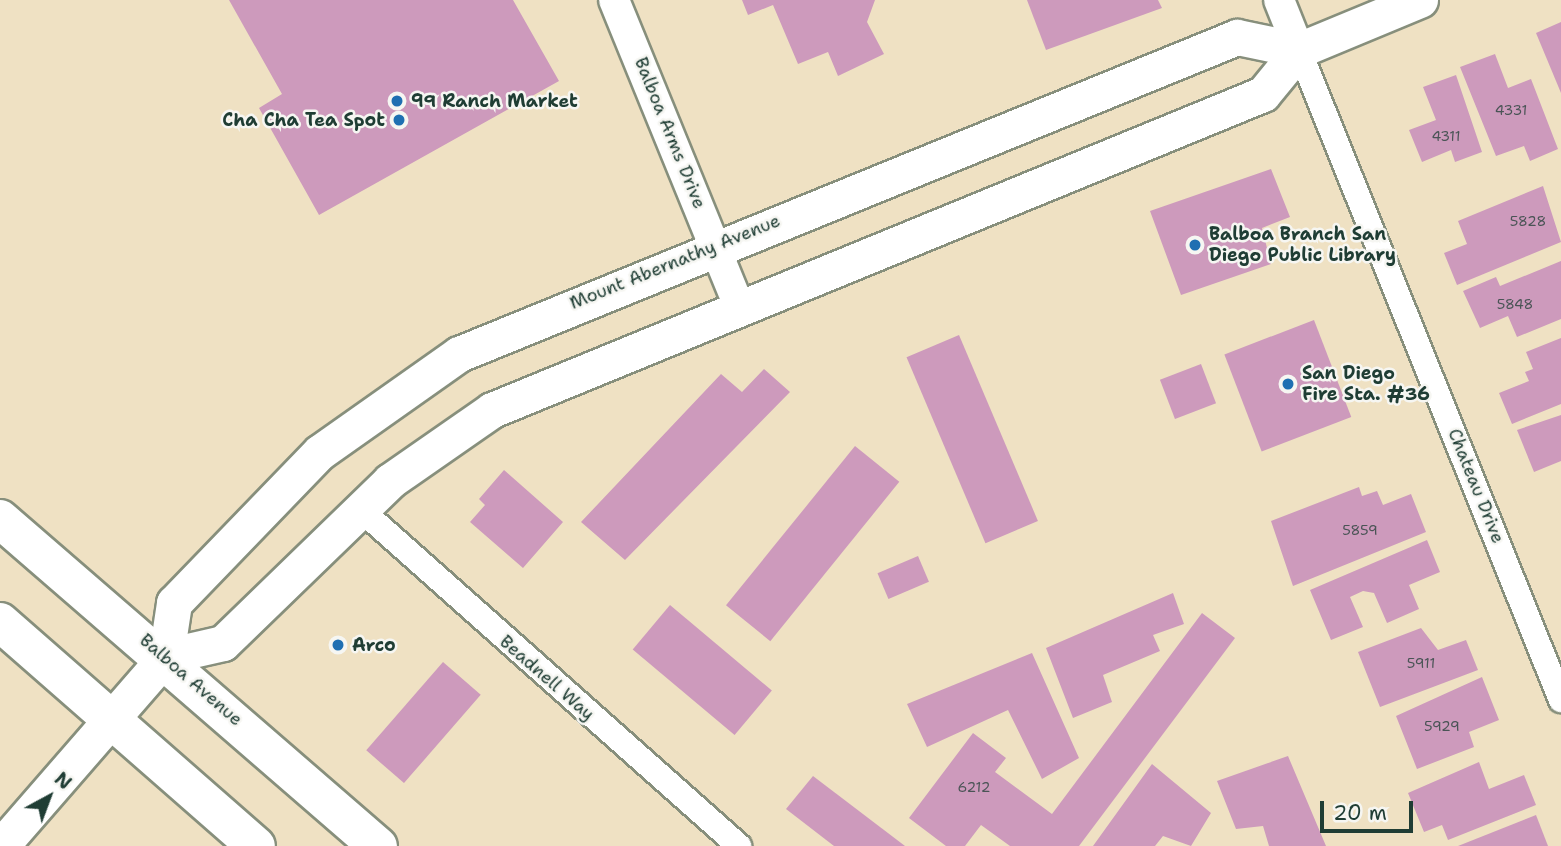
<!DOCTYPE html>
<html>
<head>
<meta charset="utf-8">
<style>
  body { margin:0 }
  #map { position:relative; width:1561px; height:846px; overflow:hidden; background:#efe1c3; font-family:"Shantell Sans",sans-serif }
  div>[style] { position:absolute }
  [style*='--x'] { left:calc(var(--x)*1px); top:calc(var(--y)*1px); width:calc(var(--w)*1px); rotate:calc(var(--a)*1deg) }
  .building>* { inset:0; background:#cd9abc; transform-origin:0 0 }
  .roads { filter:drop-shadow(2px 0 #878f7c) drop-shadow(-2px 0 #878f7c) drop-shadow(0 2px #878f7c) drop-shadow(0 -2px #878f7c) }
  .minor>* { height:24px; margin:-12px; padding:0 12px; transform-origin:12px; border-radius:12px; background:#fff }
  .tertiary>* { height:30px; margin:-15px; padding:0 15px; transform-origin:15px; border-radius:15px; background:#fff }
  .secondary>* { height:35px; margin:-17.5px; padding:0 17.5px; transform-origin:17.5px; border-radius:17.5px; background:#fff }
  .primary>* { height:38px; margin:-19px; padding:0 19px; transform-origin:19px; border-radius:19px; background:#fff }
  .dots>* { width:19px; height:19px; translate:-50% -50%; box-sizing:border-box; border:4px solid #f6f6f2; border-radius:50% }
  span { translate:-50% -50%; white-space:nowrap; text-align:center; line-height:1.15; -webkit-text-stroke:5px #f6f6f2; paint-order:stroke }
  .number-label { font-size:14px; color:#4a5456 }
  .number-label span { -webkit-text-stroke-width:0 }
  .poi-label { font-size:18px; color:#1f3d34; font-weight:700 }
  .left { translate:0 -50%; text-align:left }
  .right { translate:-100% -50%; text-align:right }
  .street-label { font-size:18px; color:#1f3d34 }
  .north { position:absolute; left:14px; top:762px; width:70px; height:70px; -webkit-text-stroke:5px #f6f6f2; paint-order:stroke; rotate:41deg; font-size:19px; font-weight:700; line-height:28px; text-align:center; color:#1f3d34 }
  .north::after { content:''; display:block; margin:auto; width:24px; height:32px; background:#1f3d34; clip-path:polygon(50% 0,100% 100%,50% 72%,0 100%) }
  .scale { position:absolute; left:1320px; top:801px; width:93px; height:32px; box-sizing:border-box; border:4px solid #1f3d34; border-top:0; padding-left:9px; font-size:21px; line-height:24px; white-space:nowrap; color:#1f3d34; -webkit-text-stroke:5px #f6f6f2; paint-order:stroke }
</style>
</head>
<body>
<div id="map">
  <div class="building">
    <i style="clip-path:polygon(229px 0,513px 0,559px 81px,319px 215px,259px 108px,282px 94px)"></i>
    <i style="clip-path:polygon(742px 0,875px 0,867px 22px,884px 54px,838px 76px,828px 52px,798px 64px,773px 5px,748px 15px)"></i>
    <i style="clip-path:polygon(1027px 0,1158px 0,1162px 8px,1046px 50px)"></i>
    <i style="clip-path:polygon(1561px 22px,1561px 93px,1536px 33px)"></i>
    <i style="clip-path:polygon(1495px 54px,1508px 88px,1531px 79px,1558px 149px,1530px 161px,1524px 146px,1496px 156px,1460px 67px)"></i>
    <i style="clip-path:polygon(1456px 75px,1482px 152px,1455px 162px,1451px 150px,1422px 162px,1409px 130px,1436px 120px,1423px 87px)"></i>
    <i style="clip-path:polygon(1271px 169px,1290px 217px,1262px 228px,1271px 264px,1181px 295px,1150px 211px)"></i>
    <i style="clip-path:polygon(1543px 186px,1561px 242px,1457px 285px,1444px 253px,1467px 244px,1458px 221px)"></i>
    <i style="clip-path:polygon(1561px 261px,1561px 319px,1517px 337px,1508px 316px,1480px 328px,1463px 291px,1496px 277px,1500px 286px)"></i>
    <i style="left:1314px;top:320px;width:104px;height:96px;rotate:69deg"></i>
    <i style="left:959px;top:335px;width:202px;height:57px;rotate:67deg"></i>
    <i style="clip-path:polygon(1561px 338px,1561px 404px,1512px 424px,1499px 393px,1529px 381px,1525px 372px,1533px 369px,1526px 352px)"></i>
    <i style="left:1201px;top:364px;width:42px;height:44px;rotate:69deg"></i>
    <i style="clip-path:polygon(764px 369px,790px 392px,625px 560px,581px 522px,721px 374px,742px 392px)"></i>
    <i style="clip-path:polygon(1561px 415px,1561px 461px,1534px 472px,1517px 430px)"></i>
    <i style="left:855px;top:446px;width:57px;height:205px;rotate:39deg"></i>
    <i style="clip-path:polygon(504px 470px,563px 522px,523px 568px,470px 522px,485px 505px,479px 499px)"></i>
    <i style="clip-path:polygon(1359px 487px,1362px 496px,1377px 491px,1383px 505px,1411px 494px,1426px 532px,1293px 586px,1271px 521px)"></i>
    <i style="clip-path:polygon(1427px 540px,1440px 572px,1409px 585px,1419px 609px,1387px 623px,1374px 593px,1363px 591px,1350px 597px,1363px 627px,1331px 640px,1310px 590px)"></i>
    <i style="left:918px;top:556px;width:28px;height:44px;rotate:67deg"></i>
    <i style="clip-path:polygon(1173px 593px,1184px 624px,1153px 635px,1160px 651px,1103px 675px,1112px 702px,1073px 718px,1046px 648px)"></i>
    <i style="left:670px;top:605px;width:133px;height:58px;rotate:40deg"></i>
    <i style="clip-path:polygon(1202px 613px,1235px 638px,1079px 846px,1010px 846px,981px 825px,965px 846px,946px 846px,909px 818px,973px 733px,1006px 758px,995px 772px,1052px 814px)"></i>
    <i style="clip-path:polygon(1421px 628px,1438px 650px,1466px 640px,1478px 670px,1380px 707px,1358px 652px)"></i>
    <i style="clip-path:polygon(1032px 653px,1079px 758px,1042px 779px,1008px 710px,927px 747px,907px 704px)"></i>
    <i style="left:443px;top:662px;width:50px;height:117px;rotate:41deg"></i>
    <i style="clip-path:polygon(1482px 677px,1499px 720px,1469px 732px,1474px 747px,1417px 769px,1396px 716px)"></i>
    <i style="clip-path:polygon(1288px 756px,1326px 846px,1269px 846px,1263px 826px,1236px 829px,1217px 781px)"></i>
    <i style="clip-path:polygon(1479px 762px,1489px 789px,1524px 775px,1536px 805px,1448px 840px,1442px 825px,1424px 832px,1408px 793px)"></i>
    <i style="clip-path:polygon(1152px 764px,1211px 813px,1191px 846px,1163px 836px,1155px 846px,1093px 846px)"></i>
    <i style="clip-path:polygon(813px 776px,905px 846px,834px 846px,786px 809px)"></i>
    <i style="clip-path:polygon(1536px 815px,1548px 846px,1458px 846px)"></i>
  </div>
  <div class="roads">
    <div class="minor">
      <i style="--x:1299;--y:50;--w:701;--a:68.05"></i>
      <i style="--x:359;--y:508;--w:509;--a:41.65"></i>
    </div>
    <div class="tertiary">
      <i style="--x:614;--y:0;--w:331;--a:67.8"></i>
      <i style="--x:1279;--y:0;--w:54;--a:68.2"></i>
    </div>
    <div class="secondary">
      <i style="--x:166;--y:656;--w:58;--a:-12.8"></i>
      <i style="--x:223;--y:643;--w:233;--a:-44.1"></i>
      <i style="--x:390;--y:481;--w:124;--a:-34.8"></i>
      <i style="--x:492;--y:410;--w:833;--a:-22.29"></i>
      <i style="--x:1263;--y:94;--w:57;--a:-50.7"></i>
      <i style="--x:1299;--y:50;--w:131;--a:-22.5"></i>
      <i style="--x:1;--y:846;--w:252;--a:-49"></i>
      <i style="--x:166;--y:656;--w:54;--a:-81.4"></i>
      <i style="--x:174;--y:603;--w:210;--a:-46"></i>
      <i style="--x:320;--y:452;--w:170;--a:-35.2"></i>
      <i style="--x:459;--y:354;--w:840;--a:-22.17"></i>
      <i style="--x:1237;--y:37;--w:63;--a:11.8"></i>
    </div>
    <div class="primary">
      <i style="--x:0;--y:519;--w:500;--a:40.9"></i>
      <i style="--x:0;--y:622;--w:340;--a:41.2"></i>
    </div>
  </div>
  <div class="dots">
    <i style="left:397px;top:101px;background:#1f6fb2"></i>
    <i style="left:399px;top:120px;background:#1f6fb2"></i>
    <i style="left:1195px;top:245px;background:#1f6fb2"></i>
    <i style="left:1288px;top:384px;background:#1f6fb2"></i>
    <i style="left:338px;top:645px;background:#1f6fb2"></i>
  </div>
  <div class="number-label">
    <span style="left:1511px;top:110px">4331</span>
    <span style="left:1446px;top:136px">4311</span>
    <span style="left:1528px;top:221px">5828</span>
    <span style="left:1515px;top:304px">5848</span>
    <span style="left:1360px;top:530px">5859</span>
    <span style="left:1421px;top:663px">5911</span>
    <span style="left:1442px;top:726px">5929</span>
    <span style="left:974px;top:787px">6212</span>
  </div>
  <div class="poi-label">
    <span class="left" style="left:411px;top:101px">99 Ranch Market</span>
    <span class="right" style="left:385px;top:120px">Cha Cha Tea Spot</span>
    <span class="left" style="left:1209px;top:245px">Balboa Branch San<br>Diego Public Library</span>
    <span class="left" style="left:1302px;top:384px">San Diego<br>Fire Sta. #36</span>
    <span class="left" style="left:352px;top:645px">Arco</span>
  </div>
  <div class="street-label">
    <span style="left:670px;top:133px;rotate:68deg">Balboa Arms Drive</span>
    <span style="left:675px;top:262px;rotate:-22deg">Mount Abernathy Avenue</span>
    <span style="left:1476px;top:486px;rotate:68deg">Chateau Drive</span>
    <span style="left:547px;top:678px;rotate:41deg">Beadnell Way</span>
    <span style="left:191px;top:680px;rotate:41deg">Balboa Avenue</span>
  </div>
  <div class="north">N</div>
  <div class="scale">20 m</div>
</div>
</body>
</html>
